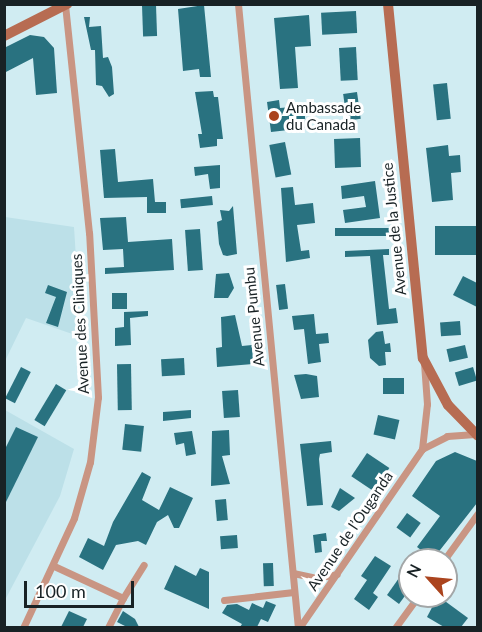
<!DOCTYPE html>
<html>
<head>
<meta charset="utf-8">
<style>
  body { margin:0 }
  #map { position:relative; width:482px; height:632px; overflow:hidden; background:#d0ecf2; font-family:Lato,sans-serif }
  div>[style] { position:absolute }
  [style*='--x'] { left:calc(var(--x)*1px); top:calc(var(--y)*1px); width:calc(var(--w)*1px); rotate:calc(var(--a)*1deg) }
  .built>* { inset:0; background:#bce0e8 }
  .building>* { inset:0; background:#297280; transform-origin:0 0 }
  .street>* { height:7px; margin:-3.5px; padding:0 3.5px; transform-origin:3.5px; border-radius:3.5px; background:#c99583 }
  .secondary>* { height:10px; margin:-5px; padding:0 5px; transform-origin:5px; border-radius:5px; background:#b76c52 }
  .dots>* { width:16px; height:16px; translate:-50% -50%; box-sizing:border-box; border:3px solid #fff; border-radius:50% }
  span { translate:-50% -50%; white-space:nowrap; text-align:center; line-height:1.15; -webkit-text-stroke:6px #fff; paint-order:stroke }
  .poi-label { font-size:15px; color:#182225 }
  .left { translate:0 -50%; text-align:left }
  .street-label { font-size:15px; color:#182225 }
  .frame { position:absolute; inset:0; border:6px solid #182225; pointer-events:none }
  .north { position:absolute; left:398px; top:548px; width:60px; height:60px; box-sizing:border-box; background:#fff; border:2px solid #a3a7a8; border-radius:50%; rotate:297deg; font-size:16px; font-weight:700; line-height:24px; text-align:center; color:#182225 }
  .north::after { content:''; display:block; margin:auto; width:21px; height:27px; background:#ab441e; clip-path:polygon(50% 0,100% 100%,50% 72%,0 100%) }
  .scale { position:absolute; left:24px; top:581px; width:110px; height:27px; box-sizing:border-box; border:3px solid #182225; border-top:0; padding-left:8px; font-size:18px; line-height:21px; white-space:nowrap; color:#182225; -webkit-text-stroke:4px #fff; paint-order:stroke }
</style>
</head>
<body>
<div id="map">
  <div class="built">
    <i style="clip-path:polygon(5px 217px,74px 227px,81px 337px,26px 318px,5px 361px)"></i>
    <i style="clip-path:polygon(5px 410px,74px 449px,60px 496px,5px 600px)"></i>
  </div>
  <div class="building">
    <i style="left:156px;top:5px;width:31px;height:14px;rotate:88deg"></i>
    <i style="clip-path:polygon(204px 5px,211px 77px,200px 77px,199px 69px,183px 71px,178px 9px)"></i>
    <i style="left:356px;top:11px;width:22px;height:35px;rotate:87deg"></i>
    <i style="clip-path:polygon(309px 15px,311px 46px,295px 47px,298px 88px,280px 89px,274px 18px)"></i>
    <i style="clip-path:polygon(84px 17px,90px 17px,89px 27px,101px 26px,103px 58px,108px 57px,112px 67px,114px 94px,109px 97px,102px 86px,96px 85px,95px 50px,91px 50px)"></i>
    <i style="clip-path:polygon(30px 35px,44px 37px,54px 48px,57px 93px,36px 95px,33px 58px,4px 73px,4px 48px)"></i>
    <i style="left:356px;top:47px;width:33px;height:17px;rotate:87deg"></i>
    <i style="left:447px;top:83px;width:36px;height:14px;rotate:84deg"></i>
    <i style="clip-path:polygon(213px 91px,214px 97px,218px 97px,223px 139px,217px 139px,217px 146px,200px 148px,198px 134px,202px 134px,195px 92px)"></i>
    <i style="left:357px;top:92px;width:27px;height:14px;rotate:82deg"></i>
    <i style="clip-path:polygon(279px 100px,280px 108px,304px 106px,306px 128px,271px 132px,267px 102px)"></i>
    <i style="left:360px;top:138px;width:29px;height:26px;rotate:88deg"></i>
    <i style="left:285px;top:142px;width:33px;height:16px;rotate:79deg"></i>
    <i style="clip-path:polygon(448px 145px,449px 156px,460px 155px,461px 172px,451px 173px,453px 200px,432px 202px,426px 148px)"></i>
    <i style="clip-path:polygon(115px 149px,118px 182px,153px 179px,155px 202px,166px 202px,166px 213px,147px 213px,147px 197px,104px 198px,100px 150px)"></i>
    <i style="clip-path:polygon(220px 165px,220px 188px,210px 189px,208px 174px,195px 176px,194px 167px)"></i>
    <i style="clip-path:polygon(375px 181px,380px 218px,345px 223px,343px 210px,366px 207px,364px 196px,342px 199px,341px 186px)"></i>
    <i style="clip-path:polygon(293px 187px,295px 205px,313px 203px,315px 223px,297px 225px,301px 251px,309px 250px,310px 258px,286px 262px,281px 188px)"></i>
    <i style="left:212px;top:196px;width:9px;height:32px;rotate:84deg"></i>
    <i style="clip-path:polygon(233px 206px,237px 254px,227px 256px,223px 255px,219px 244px,217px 222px,222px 220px,220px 210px,229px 211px)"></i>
    <i style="clip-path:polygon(126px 217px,128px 242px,172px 239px,174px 270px,105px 274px,105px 268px,124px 267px,123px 249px,103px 250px,100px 218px)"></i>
    <i style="left:477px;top:226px;width:29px;height:42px;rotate:90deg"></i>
    <i style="left:392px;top:228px;width:8px;height:57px;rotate:90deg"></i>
    <i style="left:200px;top:229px;width:41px;height:15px;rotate:86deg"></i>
    <i style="clip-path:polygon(389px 249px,389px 255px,383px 255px,389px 309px,396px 308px,398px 323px,377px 325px,370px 256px,345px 257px,345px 251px)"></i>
    <i style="clip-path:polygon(229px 273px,234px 288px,228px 298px,214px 298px,216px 274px)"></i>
    <i style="clip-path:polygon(463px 276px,477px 283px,477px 307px,453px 295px)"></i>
    <i style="left:285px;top:284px;width:25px;height:9px;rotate:83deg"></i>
    <i style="clip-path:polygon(48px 285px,67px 292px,58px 327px,46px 323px,56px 297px,45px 293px)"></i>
    <i style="left:112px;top:293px;width:15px;height:16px"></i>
    <i style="clip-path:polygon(148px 311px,148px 316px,130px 318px,131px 345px,115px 346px,115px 328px,124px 327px,124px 312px)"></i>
    <i style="clip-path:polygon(314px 314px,316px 334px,328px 333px,329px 343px,319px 344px,321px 362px,308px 364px,304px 329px,294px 330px,292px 316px)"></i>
    <i style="clip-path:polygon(235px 315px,242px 346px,252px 345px,253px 364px,217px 367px,216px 348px,222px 347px,221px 317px)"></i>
    <i style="left:460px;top:321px;width:14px;height:20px;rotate:86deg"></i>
    <i style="clip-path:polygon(383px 331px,385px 344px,390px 343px,391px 352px,385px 352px,386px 365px,379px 366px,370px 358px,368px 340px,376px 332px)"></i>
    <i style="left:465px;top:345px;width:13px;height:19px;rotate:77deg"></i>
    <i style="left:184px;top:358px;width:17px;height:23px;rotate:87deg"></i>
    <i style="left:131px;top:364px;width:46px;height:14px;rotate:89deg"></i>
    <i style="left:21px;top:367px;width:11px;height:35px;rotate:27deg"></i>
    <i style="left:473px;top:367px;width:14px;height:19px;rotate:73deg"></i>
    <i style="clip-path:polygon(306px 374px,317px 376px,319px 397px,301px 399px,294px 375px)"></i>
    <i style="left:383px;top:378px;width:21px;height:16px"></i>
    <i style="left:56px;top:384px;width:12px;height:42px;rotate:31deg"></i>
    <i style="left:238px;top:390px;width:27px;height:16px;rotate:86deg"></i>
    <i style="clip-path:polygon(191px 410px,191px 418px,163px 421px,163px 412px)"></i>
    <i style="left:378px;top:415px;width:22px;height:20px;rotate:13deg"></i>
    <i style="left:125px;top:424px;width:19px;height:26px;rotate:6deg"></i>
    <i style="clip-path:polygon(16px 427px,38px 437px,4px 506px,4px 451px)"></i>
    <i style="clip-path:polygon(229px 430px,230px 455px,222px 456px,230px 484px,211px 486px,212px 431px)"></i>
    <i style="clip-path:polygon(192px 431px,196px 454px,186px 456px,184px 443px,176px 445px,174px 433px)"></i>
    <i style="clip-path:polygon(331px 441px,332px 452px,320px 454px,319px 459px,323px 505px,307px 506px,300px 444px)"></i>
    <i style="clip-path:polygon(455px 452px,477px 461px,477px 503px,433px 559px,417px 547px,440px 516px,412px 496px,436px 461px)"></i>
    <i style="left:367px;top:453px;width:27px;height:28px;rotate:34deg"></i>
    <i style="clip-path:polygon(142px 472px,151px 477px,142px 500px,159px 510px,170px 487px,193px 498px,179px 528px,174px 528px,168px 515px,157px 522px,146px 545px,138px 541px,116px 545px,103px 570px,79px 557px,88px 538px,104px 546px,113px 522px)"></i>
    <i style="clip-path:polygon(340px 488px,355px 498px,339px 511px,331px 507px)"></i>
    <i style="left:226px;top:499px;width:21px;height:11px;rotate:85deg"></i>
    <i style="left:407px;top:513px;width:17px;height:18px;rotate:36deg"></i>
    <i style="clip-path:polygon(326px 533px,327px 541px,321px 541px,322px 552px,315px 553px,313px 535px)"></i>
    <i style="left:237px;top:535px;width:13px;height:17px;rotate:86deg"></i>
    <i style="clip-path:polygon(375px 556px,391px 566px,373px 593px,378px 597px,369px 610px,354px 599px,367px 580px,361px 576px)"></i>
    <i style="left:273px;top:563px;width:23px;height:10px;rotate:88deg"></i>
    <i style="clip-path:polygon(175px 565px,196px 576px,200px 568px,209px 572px,209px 609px,164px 589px)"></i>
    <i style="clip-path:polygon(399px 578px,410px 589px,399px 604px,387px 595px)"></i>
    <i style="clip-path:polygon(438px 596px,468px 618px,461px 627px,444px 627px,427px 617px)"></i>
    <i style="clip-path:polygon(266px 601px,276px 605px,268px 622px,261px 619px,257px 627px,240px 627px,242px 624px,222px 613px,227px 605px,237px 604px,249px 610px,252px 603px,263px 608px)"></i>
    <i style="clip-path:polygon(69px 611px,87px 619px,83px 627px,61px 627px)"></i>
    <i style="clip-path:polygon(123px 611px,135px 619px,139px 627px,127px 627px,117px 622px)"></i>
  </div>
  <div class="street">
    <i style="--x:238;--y:4;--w:627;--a:84.51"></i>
    <i style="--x:422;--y:449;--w:28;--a:-27"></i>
    <i style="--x:447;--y:436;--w:28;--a:-4"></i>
    <i style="--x:444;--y:560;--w:58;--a:-54.1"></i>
    <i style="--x:54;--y:566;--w:76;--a:24.9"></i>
    <i style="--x:123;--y:598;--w:34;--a:117"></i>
    <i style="--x:293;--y:573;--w:25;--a:12"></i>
    <i style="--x:317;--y:578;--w:20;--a:-11"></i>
    <i style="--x:123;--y:598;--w:39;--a:-58"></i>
    <i style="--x:224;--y:600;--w:70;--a:-6.5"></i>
    <i style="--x:23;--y:628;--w:121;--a:-65.1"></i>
    <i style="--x:74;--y:518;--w:58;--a:-74.1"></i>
    <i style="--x:90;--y:462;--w:65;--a:-83"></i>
    <i style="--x:98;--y:397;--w:164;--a:-93.1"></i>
    <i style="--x:89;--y:233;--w:229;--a:-96"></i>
    <i style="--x:299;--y:628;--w:217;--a:-55.5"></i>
    <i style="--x:422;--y:449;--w:45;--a:-83.7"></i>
    <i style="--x:427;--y:404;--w:41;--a:-94.2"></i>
    <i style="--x:395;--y:628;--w:39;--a:-54"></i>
  </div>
  <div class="secondary">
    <i style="--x:388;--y:4;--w:356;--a:84.4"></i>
    <i style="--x:423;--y:358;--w:53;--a:62"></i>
    <i style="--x:448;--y:405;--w:43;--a:45.9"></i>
    <i style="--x:4;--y:36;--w:71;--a:-26.9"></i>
  </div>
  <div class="dots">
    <i style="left:274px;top:116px;background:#ab441e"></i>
  </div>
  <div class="poi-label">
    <span class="left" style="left:286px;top:116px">Ambassade<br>du Canada</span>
  </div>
  <div class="street-label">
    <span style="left:394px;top:229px;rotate:-96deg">Avenue de la Justice</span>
    <span style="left:254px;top:317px;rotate:-96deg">Avenue Pumbu</span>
    <span style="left:80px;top:324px;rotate:-93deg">Avenue des Cliniques</span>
    <span style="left:350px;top:531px;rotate:-56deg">Avenue de l’Ouganda</span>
  </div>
  <div class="frame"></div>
  <div class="north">N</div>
  <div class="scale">100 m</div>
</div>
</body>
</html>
